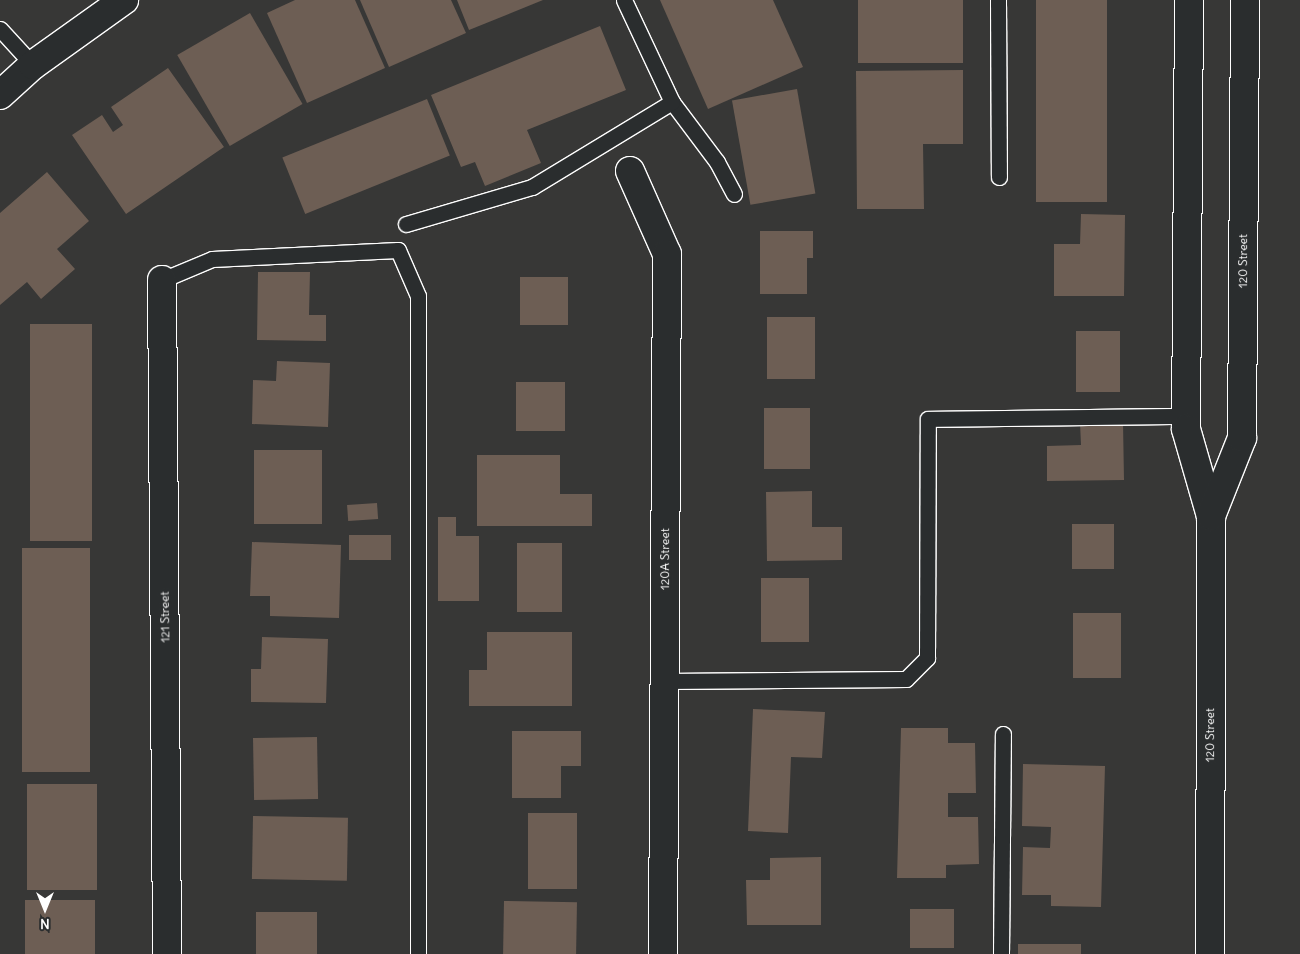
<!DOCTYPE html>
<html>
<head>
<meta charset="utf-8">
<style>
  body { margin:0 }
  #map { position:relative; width:1300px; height:954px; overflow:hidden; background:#373736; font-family:Delius,sans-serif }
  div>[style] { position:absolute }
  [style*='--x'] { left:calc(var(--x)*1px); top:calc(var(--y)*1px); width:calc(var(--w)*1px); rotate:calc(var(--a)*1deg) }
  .building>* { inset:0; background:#6d5e54; transform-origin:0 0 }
  .roads { filter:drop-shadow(1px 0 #fff) drop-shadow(-1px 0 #fff) drop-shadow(0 1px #fff) drop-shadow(0 -1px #fff) }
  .service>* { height:15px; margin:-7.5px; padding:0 7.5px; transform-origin:7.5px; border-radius:7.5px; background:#2a2d2e }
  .minor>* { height:28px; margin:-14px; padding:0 14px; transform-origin:14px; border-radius:14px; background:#2a2d2e }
  .secondary>* { height:28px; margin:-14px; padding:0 14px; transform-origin:14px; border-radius:14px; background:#2a2d2e }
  span { translate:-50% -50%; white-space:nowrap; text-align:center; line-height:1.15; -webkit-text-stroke:5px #2a2d2e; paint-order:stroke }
  .street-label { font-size:12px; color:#fff }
  .north { position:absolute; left:20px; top:884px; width:50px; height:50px; -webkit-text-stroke:4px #2a2d2e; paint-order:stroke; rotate:180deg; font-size:14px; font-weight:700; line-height:20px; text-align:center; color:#fff }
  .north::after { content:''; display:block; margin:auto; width:18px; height:22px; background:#fff; clip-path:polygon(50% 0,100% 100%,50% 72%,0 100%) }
</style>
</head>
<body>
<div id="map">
  <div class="building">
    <i style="clip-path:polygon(295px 0,355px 0,385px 68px,307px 103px,267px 13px)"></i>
    <i style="clip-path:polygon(360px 0,451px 0,466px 33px,389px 67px)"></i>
    <i style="clip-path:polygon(457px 0,543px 0,469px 30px)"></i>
    <i style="clip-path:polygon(660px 0,773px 0,803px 67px,708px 109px)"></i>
    <i style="left:858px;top:0;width:105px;height:63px"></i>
    <i style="left:1036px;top:0;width:71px;height:202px"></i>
    <i style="left:250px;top:13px;width:105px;height:84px;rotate:60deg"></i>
    <i style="clip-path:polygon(600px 26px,626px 90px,527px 130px,541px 163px,485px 186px,475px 162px,461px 167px,431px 95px)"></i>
    <i style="clip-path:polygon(168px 68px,224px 147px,126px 214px,72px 135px,102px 115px,113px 132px,123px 125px,111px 107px)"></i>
    <i style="clip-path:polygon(963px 70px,963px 144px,923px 144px,924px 209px,857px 209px,856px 71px)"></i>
    <i style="left:797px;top:89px;width:106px;height:66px;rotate:80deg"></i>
    <i style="left:427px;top:99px;width:61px;height:156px;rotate:68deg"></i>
    <i style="clip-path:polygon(47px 172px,89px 221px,57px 249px,75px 269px,41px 299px,27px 282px,0 305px,0 213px)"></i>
    <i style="clip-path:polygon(1081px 214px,1125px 215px,1124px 296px,1054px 296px,1054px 244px,1080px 244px)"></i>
    <i style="clip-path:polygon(760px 231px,813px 231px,813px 258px,807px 258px,807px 294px,760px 294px)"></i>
    <i style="clip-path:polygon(258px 272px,310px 272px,309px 315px,326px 315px,326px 341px,257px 340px)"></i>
    <i style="left:520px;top:277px;width:48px;height:48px"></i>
    <i style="left:767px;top:317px;width:48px;height:62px"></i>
    <i style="left:30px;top:324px;width:62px;height:217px"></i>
    <i style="left:1076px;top:331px;width:44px;height:61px"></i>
    <i style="clip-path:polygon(277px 361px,330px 363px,328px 427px,252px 424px,253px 380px,276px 381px)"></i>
    <i style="left:516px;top:382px;width:49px;height:49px"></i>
    <i style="left:764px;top:408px;width:46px;height:61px"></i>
    <i style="clip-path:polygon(1123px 422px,1124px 480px,1047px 481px,1047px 446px,1081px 445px,1080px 423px)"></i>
    <i style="left:254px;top:450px;width:68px;height:74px"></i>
    <i style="clip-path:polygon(477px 455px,560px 455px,560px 494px,592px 494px,592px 526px,477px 526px)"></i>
    <i style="clip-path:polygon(812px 491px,812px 527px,842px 527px,842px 560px,767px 561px,766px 492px)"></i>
    <i style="left:377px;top:503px;width:16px;height:30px;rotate:86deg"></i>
    <i style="clip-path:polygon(438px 517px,456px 517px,456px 536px,479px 536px,479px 601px,438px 601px)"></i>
    <i style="left:1072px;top:524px;width:42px;height:45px"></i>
    <i style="left:349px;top:535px;width:42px;height:25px"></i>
    <i style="clip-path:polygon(252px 542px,341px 545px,339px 618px,270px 616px,270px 596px,250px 596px)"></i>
    <i style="left:517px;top:543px;width:45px;height:69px"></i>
    <i style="left:22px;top:548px;width:68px;height:224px"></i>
    <i style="left:761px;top:578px;width:48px;height:64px"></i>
    <i style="left:1073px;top:613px;width:48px;height:65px"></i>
    <i style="clip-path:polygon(487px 632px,572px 632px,572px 706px,469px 706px,469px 670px,487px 670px)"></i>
    <i style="clip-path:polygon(262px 637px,328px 639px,326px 703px,251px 702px,251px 669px,261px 669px)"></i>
    <i style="clip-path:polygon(753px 709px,825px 712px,822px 758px,791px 757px,788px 833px,748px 831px)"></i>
    <i style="clip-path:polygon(901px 728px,948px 728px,948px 743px,975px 743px,976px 793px,948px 793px,948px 817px,978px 817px,979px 864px,946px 865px,946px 878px,897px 878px)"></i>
    <i style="clip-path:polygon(512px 731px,581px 731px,581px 766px,561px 766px,561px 798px,512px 798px)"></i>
    <i style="left:317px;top:737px;width:62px;height:64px;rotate:89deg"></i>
    <i style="clip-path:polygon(1023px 764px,1105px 766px,1101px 907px,1051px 906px,1051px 895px,1022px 895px,1023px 847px,1050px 848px,1051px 827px,1022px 826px)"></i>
    <i style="left:27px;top:784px;width:70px;height:106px"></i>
    <i style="left:528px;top:813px;width:49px;height:76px"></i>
    <i style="left:253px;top:816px;width:95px;height:63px;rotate:1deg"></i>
    <i style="clip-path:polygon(821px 857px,821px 925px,747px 925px,746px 880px,770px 880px,770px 858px)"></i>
    <i style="left:25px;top:900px;width:70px;height:54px"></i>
    <i style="left:504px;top:901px;width:73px;height:53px;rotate:1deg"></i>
    <i style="left:910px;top:909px;width:44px;height:39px"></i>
    <i style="left:256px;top:912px;width:61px;height:42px"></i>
    <i style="left:1018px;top:944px;width:63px;height:10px"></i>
  </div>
  <div class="roads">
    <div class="service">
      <i style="--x:624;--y:0;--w:113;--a:64.8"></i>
      <i style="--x:672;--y:102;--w:75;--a:53.1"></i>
      <i style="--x:717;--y:162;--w:36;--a:62"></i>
      <i style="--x:998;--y:0;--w:177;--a:89.7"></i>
      <i style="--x:0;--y:29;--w:49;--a:47.5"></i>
      <i style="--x:406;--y:224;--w:131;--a:-16.4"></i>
      <i style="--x:532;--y:187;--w:164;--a:-31.3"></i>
      <i style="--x:162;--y:280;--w:54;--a:-22.8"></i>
      <i style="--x:212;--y:259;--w:186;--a:-2.8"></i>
      <i style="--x:398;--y:250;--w:50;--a:66.5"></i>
      <i style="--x:418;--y:296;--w:658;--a:90"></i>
      <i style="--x:665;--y:681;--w:241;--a:-0.5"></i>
      <i style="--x:906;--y:679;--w:30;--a:-45"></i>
      <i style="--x:927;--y:658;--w:239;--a:-89.8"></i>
      <i style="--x:928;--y:419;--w:258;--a:-0.7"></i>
      <i style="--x:1001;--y:954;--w:220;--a:-89.5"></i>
    </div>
    <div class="minor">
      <i style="--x:0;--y:95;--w:45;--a:-42.3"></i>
      <i style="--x:33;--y:65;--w:112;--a:-35.5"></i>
      <i style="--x:630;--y:171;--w:91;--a:66"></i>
      <i style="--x:667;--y:254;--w:700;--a:90.33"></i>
      <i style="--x:162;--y:280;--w:674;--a:89.57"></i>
    </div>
    <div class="secondary">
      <i style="--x:1189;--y:0;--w:429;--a:90.4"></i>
      <i style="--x:1186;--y:429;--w:91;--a:74"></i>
      <i style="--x:1211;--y:516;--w:438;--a:90.1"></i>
      <i style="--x:1211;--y:516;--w:84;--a:-68.3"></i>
      <i style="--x:1242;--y:438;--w:438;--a:-89.6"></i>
    </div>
  </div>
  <div class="street-label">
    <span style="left:1243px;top:261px;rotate:-90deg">120 Street</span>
    <span style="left:665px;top:559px;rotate:-90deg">120A Street</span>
    <span style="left:165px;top:617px;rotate:-91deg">121 Street</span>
    <span style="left:1210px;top:735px;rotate:-90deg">120 Street</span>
  </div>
  <div class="north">N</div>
</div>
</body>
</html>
